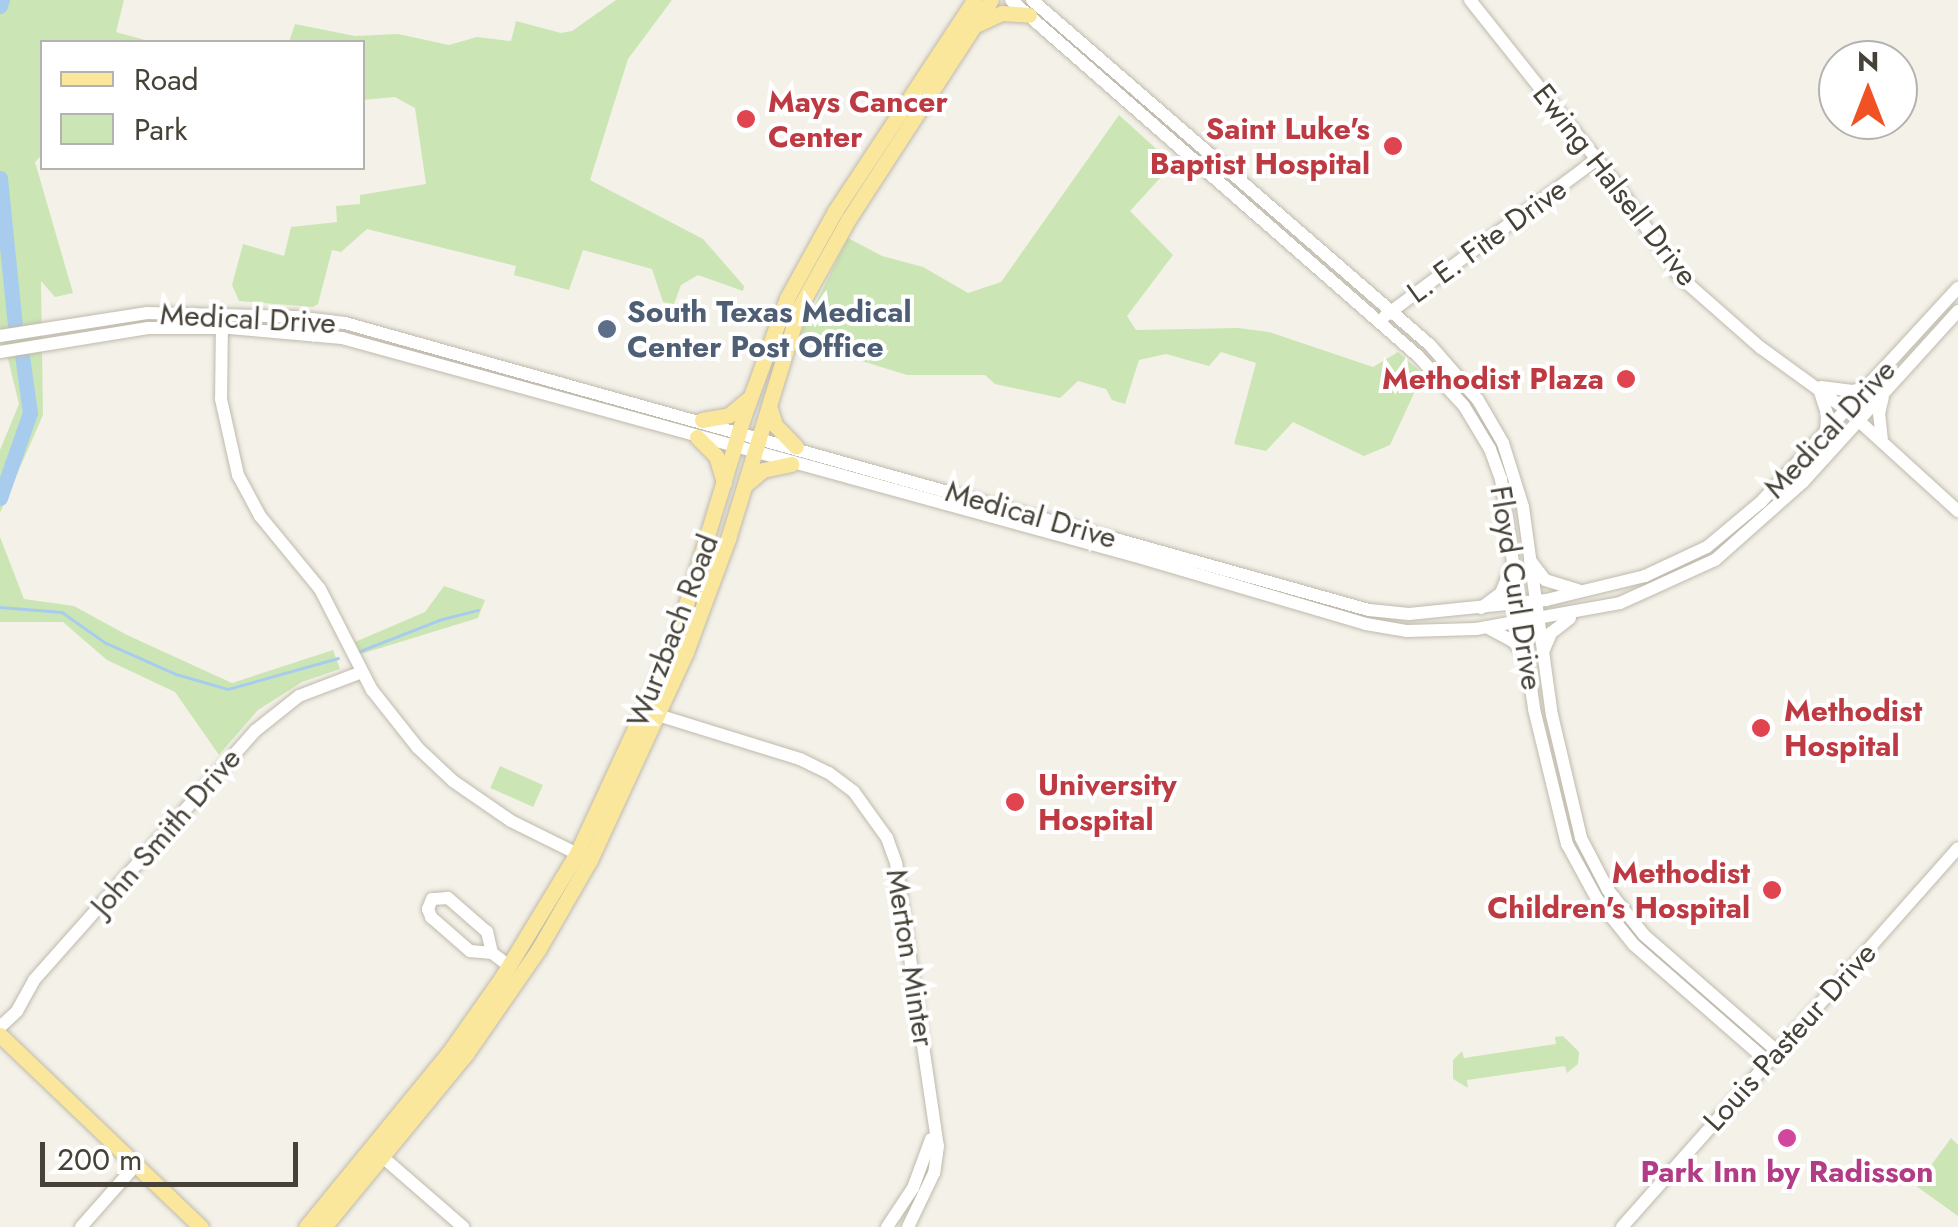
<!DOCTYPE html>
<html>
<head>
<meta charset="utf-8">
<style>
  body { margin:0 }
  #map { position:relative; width:1958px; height:1227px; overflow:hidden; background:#f4f1e9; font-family:Jost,sans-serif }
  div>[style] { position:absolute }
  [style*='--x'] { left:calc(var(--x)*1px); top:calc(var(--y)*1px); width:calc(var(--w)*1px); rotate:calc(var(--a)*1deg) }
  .green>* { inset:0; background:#cbe6b4; transform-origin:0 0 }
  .stream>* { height:2.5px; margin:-1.25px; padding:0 1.25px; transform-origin:1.25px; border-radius:1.25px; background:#a8ccee }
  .river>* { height:15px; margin:-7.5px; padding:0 7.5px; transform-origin:7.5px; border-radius:7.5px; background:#a8ccee }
  .roads { filter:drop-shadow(0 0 2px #bfbaac) drop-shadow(0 0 2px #bfbaac) }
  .minor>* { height:12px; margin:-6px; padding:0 6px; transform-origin:6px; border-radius:6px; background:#fff }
  .major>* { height:15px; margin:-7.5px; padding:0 7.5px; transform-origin:7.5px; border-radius:7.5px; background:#fae79c }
  .dots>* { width:28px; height:28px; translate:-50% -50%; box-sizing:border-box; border:5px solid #fff; border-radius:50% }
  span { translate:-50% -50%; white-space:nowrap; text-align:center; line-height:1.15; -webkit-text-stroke:8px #fff; paint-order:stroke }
  .health-label { font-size:30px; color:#be3a42; font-weight:700 }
  .left { translate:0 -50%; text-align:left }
  .right { translate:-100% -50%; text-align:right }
  .street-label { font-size:30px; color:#474238 }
  .service-label { font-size:30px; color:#4e5e75; font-weight:700 }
  .hotel-label { font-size:30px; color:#b23c85; font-weight:700 }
  .legend { position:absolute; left:40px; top:40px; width:325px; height:130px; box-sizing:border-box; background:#fff; border:2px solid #b5b3af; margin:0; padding:12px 18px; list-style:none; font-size:30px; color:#474238 }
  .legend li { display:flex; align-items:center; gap:20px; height:50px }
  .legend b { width:50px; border:2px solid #b5b3af }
  .north { position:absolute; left:1818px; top:40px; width:100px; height:100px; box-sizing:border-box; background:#fff; border:2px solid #b5b3af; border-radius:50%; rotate:0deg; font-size:28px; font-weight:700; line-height:40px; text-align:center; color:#474238 }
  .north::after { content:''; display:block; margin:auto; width:35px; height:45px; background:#f15223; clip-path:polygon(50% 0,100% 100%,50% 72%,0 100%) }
  .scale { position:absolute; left:40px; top:1142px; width:258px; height:45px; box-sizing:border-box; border:5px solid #474238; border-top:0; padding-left:12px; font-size:30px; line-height:35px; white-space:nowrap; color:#474238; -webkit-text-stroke:8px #fff; paint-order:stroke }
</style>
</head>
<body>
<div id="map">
  <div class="green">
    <i style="clip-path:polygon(0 0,124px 0,116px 32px,152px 42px,42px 42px,42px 155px,35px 162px,73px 293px,55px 297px,41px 281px,43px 415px,0 513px,0 450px,19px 404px,0 326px)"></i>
    <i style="clip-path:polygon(616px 0,672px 0,628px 59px,590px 180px,703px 239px,744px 286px,743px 291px,698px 275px,681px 285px,674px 304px,663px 302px,652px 269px,583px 250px,569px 290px,514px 275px,516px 266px,367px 229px,341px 252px,332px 250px,318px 304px,313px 307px,239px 301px,232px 285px,243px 244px,284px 256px,291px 227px,337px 222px,336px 206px,360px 204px,360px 195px,426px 184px,415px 108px,395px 97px,363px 100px,362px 42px,289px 42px,295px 24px,355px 36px,398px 34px,449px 45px,477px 37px,511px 41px,516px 21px,561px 33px,572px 31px)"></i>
    <i style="clip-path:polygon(1119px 115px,1173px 164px,1130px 211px,1173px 255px,1127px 316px,1136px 330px,1238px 328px,1269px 332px,1373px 367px,1398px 352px,1423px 374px,1390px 445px,1364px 456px,1293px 422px,1266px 451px,1234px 444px,1256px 363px,1221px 352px,1209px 366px,1166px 354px,1139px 360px,1125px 404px,1112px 400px,1106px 389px,1078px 381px,1060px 398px,995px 384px,985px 375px,907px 375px,797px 341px,848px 238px,882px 256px,923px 267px,968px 293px,1001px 282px)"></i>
    <i style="clip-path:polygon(0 537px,24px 599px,74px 606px,127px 635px,232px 683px,333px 650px,340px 669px,302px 682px,258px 710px,219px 755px,175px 692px,107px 660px,63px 622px,0 622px)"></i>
    <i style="clip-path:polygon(444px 586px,485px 600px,478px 618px,361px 654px,355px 642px,425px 612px)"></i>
    <i style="left:500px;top:766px;width:47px;height:24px;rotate:24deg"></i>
    <i style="clip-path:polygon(1563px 1036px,1579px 1052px,1578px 1064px,1567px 1073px,1565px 1066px,1467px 1080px,1468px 1088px,1453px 1079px,1453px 1060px,1462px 1051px,1464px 1058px,1556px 1044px,1555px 1037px)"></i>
    <i style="clip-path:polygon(1951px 1138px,1958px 1145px,1958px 1216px,1916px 1186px)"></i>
  </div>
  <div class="stream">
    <i style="--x:0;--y:607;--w:62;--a:4.6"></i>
    <i style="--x:62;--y:612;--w:54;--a:35.2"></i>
    <i style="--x:106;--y:643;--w:77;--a:23.9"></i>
    <i style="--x:176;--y:674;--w:54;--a:16.1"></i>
    <i style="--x:228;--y:689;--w:114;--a:-15.7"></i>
    <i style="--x:360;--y:651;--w:85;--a:-21.4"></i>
    <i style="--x:439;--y:620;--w:40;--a:-14.4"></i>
  </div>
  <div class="river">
    <i style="--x:0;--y:6;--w:6;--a:-72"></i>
    <i style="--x:0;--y:178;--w:148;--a:84.2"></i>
    <i style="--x:0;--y:498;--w:90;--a:-70.6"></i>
    <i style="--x:30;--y:413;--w:59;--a:-97.9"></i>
  </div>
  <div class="roads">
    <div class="minor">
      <i style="--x:1011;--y:0;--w:541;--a:41.18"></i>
      <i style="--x:1418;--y:356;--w:68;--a:47.4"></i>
      <i style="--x:1464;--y:406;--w:50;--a:58.8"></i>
      <i style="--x:1490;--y:449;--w:32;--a:70"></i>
      <i style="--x:1501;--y:479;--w:232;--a:81.8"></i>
      <i style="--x:1534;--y:709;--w:139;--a:76.3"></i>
      <i style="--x:1567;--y:844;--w:63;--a:61.4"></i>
      <i style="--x:1597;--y:899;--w:59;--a:51.2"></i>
      <i style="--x:1634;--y:945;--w:178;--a:41.1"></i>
      <i style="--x:1032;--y:0;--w:527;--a:40.92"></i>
      <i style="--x:1430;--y:345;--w:73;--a:48.9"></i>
      <i style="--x:1478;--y:400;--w:50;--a:59.8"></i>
      <i style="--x:1503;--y:443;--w:67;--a:72.6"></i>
      <i style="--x:1523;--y:507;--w:210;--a:82.1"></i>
      <i style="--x:1552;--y:715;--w:126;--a:76.7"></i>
      <i style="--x:1581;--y:838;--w:59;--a:62.6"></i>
      <i style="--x:1608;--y:890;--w:58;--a:51.3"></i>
      <i style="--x:1644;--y:935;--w:176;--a:41.1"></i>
      <i style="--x:1470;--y:0;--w:238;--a:51.5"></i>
      <i style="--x:1618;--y:186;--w:109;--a:55.9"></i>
      <i style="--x:1679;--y:276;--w:109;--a:41.3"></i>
      <i style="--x:1761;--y:348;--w:107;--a:35.9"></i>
      <i style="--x:1848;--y:411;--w:149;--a:42.3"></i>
      <i style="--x:1385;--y:316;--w:262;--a:-36.5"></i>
      <i style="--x:222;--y:321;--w:78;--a:90.7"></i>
      <i style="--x:221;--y:399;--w:78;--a:77.4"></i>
      <i style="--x:238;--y:475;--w:47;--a:61.8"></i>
      <i style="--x:260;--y:516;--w:94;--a:50.6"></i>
      <i style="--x:320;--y:589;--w:114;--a:62.8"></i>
      <i style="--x:372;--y:690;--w:74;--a:51.6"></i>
      <i style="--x:418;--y:748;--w:48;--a:43.3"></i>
      <i style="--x:453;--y:781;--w:70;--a:34.6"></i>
      <i style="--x:511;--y:821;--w:81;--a:26.3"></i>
      <i style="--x:0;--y:336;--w:149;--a:-8.9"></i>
      <i style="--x:147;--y:313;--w:148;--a:1.5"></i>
      <i style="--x:295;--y:317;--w:50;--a:6.8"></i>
      <i style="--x:345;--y:323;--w:1063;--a:15.66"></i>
      <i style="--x:1369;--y:610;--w:40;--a:5.7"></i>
      <i style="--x:1409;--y:614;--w:138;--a:-5.8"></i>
      <i style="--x:1546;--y:600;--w:102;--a:-13.6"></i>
      <i style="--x:1645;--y:576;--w:68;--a:-25.1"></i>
      <i style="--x:1707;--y:547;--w:70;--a:-39.8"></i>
      <i style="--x:1761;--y:502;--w:291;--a:-47.4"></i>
      <i style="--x:0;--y:352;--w:150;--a:-9.2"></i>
      <i style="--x:148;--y:328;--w:82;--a:0"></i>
      <i style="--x:230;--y:328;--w:112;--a:5.1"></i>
      <i style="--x:342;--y:338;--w:822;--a:15.37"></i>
      <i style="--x:1135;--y:556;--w:241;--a:16.4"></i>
      <i style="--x:1366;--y:624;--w:42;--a:9.7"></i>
      <i style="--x:1407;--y:631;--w:69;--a:-1.7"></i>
      <i style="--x:1476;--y:629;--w:146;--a:-10.2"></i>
      <i style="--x:1620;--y:603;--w:104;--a:-24.4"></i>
      <i style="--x:1715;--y:560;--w:118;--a:-41.6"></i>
      <i style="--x:1803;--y:482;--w:231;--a:-47.8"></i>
      <i style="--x:1821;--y:387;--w:32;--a:7"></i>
      <i style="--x:1853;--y:391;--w:18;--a:-16"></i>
      <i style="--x:1819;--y:389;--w:26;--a:72"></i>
      <i style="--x:1827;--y:414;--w:19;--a:93"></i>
      <i style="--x:1882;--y:441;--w:27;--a:-96"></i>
      <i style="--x:1879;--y:414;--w:17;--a:-77"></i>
      <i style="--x:1530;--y:560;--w:25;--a:53"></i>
      <i style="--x:1545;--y:580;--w:34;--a:17"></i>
      <i style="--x:1481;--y:608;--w:25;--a:-37"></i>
      <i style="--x:1501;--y:593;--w:29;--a:-68"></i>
      <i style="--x:1490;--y:629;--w:26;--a:28"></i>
      <i style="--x:1513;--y:641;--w:20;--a:49"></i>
      <i style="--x:1543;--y:652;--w:21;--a:-67"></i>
      <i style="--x:1551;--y:633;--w:24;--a:-38"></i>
      <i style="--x:648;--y:712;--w:159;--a:17.2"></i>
      <i style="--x:800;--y:759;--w:32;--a:26"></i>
      <i style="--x:829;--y:773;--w:31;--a:37"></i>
      <i style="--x:854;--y:792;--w:57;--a:54.3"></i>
      <i style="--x:887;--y:838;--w:27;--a:70"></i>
      <i style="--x:896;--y:863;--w:286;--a:81.6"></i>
      <i style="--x:938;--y:1146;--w:27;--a:98"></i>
      <i style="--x:934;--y:1173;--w:60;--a:115.7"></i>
      <i style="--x:492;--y:953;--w:22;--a:-103"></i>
      <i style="--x:487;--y:932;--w:52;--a:-138.9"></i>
      <i style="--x:448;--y:898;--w:16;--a:176"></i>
      <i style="--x:432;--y:899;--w:11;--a:112"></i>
      <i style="--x:428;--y:909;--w:9;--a:69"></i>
      <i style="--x:431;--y:917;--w:52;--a:41.1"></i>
      <i style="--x:470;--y:951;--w:22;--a:5"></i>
      <i style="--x:492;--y:953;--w:21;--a:37"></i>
      <i style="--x:0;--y:1027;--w:23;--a:-43"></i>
      <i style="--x:17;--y:1011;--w:35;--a:-61"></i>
      <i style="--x:34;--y:980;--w:333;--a:-48.4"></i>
      <i style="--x:255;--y:731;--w:56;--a:-38.5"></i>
      <i style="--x:299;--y:696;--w:67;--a:-20.9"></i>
      <i style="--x:378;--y:1153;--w:113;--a:41"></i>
      <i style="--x:81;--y:1227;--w:80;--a:-48.5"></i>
      <i style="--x:887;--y:1227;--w:47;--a:-56.3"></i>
      <i style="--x:913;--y:1188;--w:52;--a:-69.8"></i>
      <i style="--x:1622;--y:1227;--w:506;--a:-48.44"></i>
    </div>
    <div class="major">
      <i style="--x:978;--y:24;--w:26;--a:-25"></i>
      <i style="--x:1002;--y:13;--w:27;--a:4"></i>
      <i style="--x:769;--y:406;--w:20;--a:72"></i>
      <i style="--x:775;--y:425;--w:30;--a:46"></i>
      <i style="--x:702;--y:420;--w:27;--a:-10"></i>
      <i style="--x:729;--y:415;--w:25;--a:-40"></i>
      <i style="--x:697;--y:437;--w:27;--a:45"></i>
      <i style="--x:716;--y:456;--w:28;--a:73"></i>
      <i style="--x:745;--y:485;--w:23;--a:-40"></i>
      <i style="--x:763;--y:470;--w:29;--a:-12"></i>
      <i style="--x:0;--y:1035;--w:278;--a:43.7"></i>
      <i style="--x:306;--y:1227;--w:227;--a:-50.7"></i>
      <i style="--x:450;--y:1051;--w:90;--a:-54.9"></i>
      <i style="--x:502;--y:977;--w:145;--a:-58.8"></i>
      <i style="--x:577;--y:853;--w:230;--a:-65.1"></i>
      <i style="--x:674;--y:644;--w:239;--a:-73"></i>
      <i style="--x:744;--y:415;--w:125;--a:-69.8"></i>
      <i style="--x:787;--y:298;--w:99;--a:-61.1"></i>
      <i style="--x:835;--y:211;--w:253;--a:-56.6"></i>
      <i style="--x:324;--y:1227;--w:224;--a:-50.6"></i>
      <i style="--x:466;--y:1054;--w:126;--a:-55.3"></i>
      <i style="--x:538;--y:950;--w:104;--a:-60"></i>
      <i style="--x:590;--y:860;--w:229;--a:-65.2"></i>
      <i style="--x:686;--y:652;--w:121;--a:-69.6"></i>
      <i style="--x:728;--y:539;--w:242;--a:-72.9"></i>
      <i style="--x:799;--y:308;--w:101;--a:-60.9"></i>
      <i style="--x:848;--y:220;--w:262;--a:-57"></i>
    </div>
  </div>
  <div class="dots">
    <i style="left:746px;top:119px;background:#e0444e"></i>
    <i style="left:1393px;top:146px;background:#e0444e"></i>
    <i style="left:607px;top:329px;background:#5c6f8a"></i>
    <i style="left:1626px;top:379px;background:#e0444e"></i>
    <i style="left:1761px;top:728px;background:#e0444e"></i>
    <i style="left:1015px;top:802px;background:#e0444e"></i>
    <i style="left:1772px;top:890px;background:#e0444e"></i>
    <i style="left:1787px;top:1138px;background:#d1479c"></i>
  </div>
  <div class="health-label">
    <span class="left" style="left:768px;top:119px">Mays Cancer<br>Center</span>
    <span class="right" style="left:1370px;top:146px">Saint Luke's<br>Baptist Hospital</span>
    <span class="right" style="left:1604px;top:379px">Methodist Plaza</span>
    <span class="left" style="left:1784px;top:728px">Methodist<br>Hospital</span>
    <span class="left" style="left:1038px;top:802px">University<br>Hospital</span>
    <span class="right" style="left:1750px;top:890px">Methodist<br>Children's Hospital</span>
  </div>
  <div class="street-label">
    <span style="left:1615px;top:185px;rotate:52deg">Ewing Halsell Drive</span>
    <span style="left:1487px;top:241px;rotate:-36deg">L. E. Fite Drive</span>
    <span style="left:248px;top:319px;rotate:3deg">Medical Drive</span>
    <span style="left:1830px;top:429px;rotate:-47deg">Medical Drive</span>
    <span style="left:1031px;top:515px;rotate:16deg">Medical Drive</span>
    <span style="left:1516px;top:588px;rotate:81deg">Floyd Curl Drive</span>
    <span style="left:673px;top:631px;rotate:-69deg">Wurzbach Road</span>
    <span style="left:166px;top:832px;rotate:-49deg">John Smith Drive</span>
    <span style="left:910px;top:958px;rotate:81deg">Merton Minter</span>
    <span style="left:1790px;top:1037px;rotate:-48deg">Louis Pasteur Drive</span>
  </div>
  <div class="service-label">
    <span class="left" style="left:627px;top:329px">South Texas Medical<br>Center Post Office</span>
  </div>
  <div class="hotel-label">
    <span style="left:1787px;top:1172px">Park Inn by Radisson</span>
  </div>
  <ul class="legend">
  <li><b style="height:12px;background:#fae79c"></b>Road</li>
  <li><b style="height:28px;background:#cbe6b4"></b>Park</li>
  </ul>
  <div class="north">N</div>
  <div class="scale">200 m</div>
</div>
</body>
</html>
